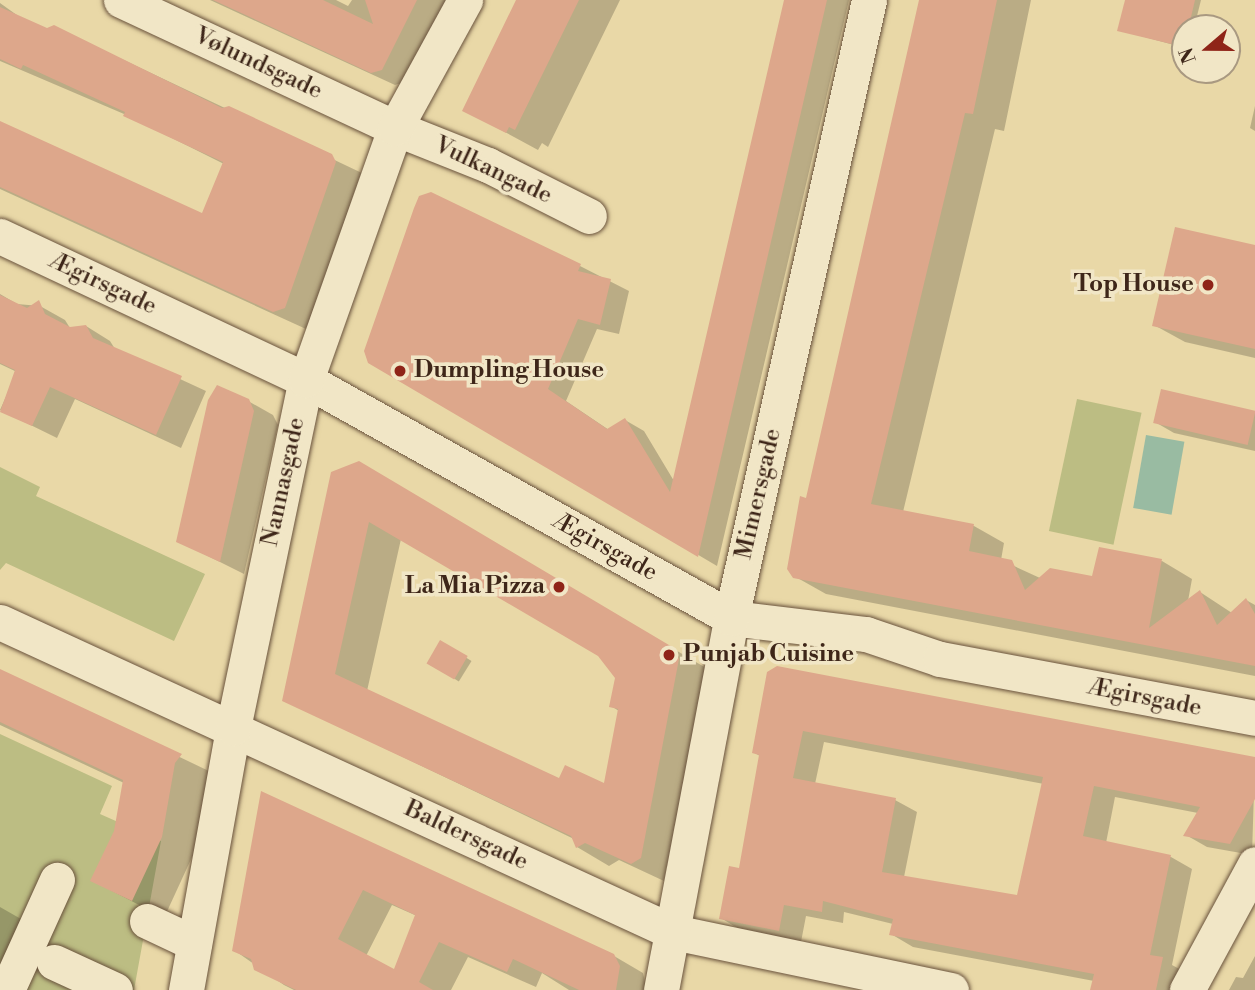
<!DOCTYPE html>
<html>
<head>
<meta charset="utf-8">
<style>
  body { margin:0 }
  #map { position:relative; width:1255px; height:990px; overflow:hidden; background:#e9d8a7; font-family:"Libre Bodoni",serif }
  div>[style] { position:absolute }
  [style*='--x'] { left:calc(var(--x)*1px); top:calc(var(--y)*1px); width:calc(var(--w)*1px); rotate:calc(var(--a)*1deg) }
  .green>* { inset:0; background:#bcbd83; transform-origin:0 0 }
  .water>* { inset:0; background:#99bba2; transform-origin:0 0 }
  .shadow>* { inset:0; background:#0003; transform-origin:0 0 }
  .building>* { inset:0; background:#dda78b; transform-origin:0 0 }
  .roads { filter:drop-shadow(0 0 2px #69523c) drop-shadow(0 0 2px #69523c) }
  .minor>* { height:35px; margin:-17.5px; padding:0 17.5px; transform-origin:17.5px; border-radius:17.5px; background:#f1e6c6 }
  .dots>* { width:19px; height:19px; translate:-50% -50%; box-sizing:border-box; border:4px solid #f1e6c6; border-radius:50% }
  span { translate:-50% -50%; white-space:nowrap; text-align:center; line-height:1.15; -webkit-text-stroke:7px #f1e6c6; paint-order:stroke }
  .street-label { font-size:24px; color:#3e2619 }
  .poi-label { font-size:24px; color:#3e2619; font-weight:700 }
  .right { translate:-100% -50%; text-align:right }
  .left { translate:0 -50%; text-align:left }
  .north { position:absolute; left:1171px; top:14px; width:70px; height:70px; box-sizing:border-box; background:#f1e6c6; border:2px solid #a99981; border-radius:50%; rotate:250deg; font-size:19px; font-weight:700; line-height:28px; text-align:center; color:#3e2619 }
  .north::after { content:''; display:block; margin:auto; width:24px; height:32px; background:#8f2418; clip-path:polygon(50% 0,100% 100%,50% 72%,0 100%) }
</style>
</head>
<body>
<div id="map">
  <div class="green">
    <i style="left:1077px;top:399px;width:66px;height:135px;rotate:12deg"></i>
    <i style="clip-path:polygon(0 467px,40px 487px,36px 496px,205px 574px,174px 641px,6px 563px,0 570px)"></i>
    <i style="clip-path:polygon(0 734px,112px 786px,100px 814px,161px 841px,134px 990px,0 990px)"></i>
  </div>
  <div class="water">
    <i style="left:1146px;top:435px;width:39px;height:74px;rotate:10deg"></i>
  </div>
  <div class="shadow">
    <i style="clip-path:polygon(210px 0,336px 0,348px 6px,352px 0,446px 0,404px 82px,395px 85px)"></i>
    <i style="clip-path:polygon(518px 0,620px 0,548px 147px,542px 143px,538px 150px,464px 110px)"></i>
    <i style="clip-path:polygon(787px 0,849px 0,717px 566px,370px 361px,580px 266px,629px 291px,619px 334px,597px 329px,566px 401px,609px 430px,625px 420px,644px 431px,674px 481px)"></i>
    <i style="clip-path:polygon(921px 0,1031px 0,1004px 131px,995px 129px,903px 512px,974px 526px,1004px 543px,1001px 560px,1040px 578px,1093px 578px,1162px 561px,1192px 579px,1188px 601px,1200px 592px,1232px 613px,1246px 600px,1255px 605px,1255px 676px,826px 594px,794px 576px)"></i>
    <i style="clip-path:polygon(1127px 0,1201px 0,1194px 28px,1185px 28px,1185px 48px,1119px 30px)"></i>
    <i style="clip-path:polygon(0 3px,21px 18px,46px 29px,54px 27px,364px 174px,306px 329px,0 189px,0 124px,203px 215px,224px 164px,124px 114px,0 61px)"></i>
    <i style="clip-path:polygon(1255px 106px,1255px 131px,1250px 128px)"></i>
    <i style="clip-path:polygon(1255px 247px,1255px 358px,1185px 342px,1154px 325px)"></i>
    <i style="clip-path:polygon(0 294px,17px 304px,40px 306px,65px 320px,70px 328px,86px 326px,110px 341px,115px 349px,206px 391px,181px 448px,75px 399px,57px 438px,0 410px,17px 372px,0 364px)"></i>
    <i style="clip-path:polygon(248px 401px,273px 415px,278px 425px,244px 574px,178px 541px)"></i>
    <i style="clip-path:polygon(1255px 413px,1255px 451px,1174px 433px,1155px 422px)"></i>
    <i style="clip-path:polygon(evenodd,332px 474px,391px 482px,706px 668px,664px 881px,619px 860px,609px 866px,577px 847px,574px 839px,284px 700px,332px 474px,401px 539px,600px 655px,617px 678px,611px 706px,619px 711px,605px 785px,560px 781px,367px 691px,401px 539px)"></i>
    <i style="left:441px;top:642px;width:36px;height:24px;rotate:32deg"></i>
    <i style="clip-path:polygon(0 671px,213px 773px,193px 855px,164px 918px,93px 881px,116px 832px,124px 783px,0 725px)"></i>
    <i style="clip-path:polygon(evenodd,768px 673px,1255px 759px,1252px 855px,1207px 847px,1186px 835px,1198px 813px,1115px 797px,1106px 843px,1171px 857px,1192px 869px,1172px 965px,1183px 971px,1180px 990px,1092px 990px,1094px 981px,913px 947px,891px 934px,893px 924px,844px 912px,843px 923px,806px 916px,801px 942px,742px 931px,721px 918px,740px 870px,760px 756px,753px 752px,768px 673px,824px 742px,1044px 784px,1018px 897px,904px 877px,917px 812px,895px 800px,815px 784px,824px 742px)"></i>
    <i style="clip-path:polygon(evenodd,262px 793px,614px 956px,643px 973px,647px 990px,569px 990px,542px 973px,536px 987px,468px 957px,451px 990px,294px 990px,284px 985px,234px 950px,262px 793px,392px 905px,417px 916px,395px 971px,366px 956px,392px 905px)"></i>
    <i style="clip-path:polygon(0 907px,28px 923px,0 980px)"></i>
    <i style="clip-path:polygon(1255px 956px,1255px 990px,1229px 990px,1236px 977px,1243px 978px)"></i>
  </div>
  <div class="building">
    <i style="clip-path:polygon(213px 0,323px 0,373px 24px,365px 0,417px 0,382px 70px,371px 73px)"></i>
    <i style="clip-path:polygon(516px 0,579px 0,515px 130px,509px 127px,506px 133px,462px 111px)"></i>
    <i style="clip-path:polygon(784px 0,827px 0,698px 557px,368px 363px,364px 351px,414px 208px,419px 196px,431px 192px,581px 264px,578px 271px,611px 279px,600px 325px,578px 319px,548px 389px,607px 429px,625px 418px,670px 492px)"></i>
    <i style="clip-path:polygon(919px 0,997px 0,973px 114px,965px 113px,871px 504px,974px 524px,969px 551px,1012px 560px,1025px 590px,1050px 568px,1092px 576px,1099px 547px,1162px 559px,1149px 628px,1200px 590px,1217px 625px,1246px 598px,1255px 614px,1255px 666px,793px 578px,787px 569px,800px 496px,806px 498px)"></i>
    <i style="clip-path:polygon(1125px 0,1195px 0,1184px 47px,1117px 31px)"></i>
    <i style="clip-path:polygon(0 7px,47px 28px,54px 25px,222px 108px,229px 106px,332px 154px,336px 162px,285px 308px,273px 312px,0 187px,0 121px,202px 213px,223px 162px,123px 116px,125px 112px,23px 65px,21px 69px,0 59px)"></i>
    <i style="clip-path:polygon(1175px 227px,1255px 245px,1255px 349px,1152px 326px)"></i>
    <i style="clip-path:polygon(0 295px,27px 308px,39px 300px,45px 314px,70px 327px,86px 325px,93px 338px,182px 376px,156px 435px,50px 387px,32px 426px,0 412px,15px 370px,0 363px)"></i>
    <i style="clip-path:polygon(217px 385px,249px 399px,254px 411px,220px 562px,176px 542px,208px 400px)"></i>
    <i style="left:1161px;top:389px;width:97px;height:35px;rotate:13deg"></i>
    <i style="clip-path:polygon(evenodd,359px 461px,674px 648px,679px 659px,641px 858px,631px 864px,585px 843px,576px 848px,571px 836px,282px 701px,331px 472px,359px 461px,369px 522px,598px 656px,615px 678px,609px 707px,618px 709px,604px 783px,565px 765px,559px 778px,335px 674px,369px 522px)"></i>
    <i style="left:440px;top:640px;width:32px;height:27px;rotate:30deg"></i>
    <i style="clip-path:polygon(evenodd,777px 666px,1255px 757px,1255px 799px,1230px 844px,1183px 836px,1200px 807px,1094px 786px,1083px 836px,1171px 855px,1150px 955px,1163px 957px,1156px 990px,1090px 990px,1094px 974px,889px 935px,893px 919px,823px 901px,822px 912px,784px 905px,779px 931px,719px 919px,729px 866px,739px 868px,759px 755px,752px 753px,767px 672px,777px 666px,803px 731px,1043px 777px,1017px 895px,882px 872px,896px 798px,793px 778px,803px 731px)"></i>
    <i style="clip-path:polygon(0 669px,182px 754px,175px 763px,162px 837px,132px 901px,90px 881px,114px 831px,123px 780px,0 722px)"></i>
    <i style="clip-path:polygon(evenodd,261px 791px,614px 954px,620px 966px,616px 990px,579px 990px,513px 959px,507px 972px,439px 942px,419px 982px,433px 990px,296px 990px,254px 970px,251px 959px,232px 951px,261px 791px,363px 890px,415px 915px,394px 969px,338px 939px,363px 890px)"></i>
  </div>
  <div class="roads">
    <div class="minor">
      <i style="--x:121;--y:0;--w:302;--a:25"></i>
      <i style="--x:395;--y:128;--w:100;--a:21.7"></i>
      <i style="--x:488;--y:165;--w:113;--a:26.8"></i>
      <i style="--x:0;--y:236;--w:338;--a:25.2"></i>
      <i style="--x:306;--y:380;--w:487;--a:29.2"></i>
      <i style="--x:731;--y:618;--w:136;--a:6.8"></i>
      <i style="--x:866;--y:634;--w:78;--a:18.7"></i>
      <i style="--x:940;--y:659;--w:320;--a:10.6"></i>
      <i style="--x:0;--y:622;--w:741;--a:24.73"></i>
      <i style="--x:673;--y:932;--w:284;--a:11.8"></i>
      <i style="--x:147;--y:921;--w:52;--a:25.1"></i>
      <i style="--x:54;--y:962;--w:67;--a:24.7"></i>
      <i style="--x:7;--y:990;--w:121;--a:-65.6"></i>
      <i style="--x:186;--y:990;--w:266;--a:-79.8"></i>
      <i style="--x:233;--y:728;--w:356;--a:-78.2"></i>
      <i style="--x:306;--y:380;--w:267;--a:-70.5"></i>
      <i style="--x:395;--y:128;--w:146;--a:-61.3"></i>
      <i style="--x:661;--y:990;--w:379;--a:-79.3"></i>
      <i style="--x:731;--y:618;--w:633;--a:-77.41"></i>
      <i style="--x:1187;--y:990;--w:143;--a:-61.6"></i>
    </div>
  </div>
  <div class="dots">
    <i style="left:1208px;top:285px;background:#8f2418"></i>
    <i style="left:400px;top:371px;background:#8f2418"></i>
    <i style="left:559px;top:587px;background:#8f2418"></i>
    <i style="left:669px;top:655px;background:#8f2418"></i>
  </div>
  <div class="street-label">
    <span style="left:258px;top:64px;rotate:25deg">Vølundsgade</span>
    <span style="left:493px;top:171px;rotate:25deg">Vulkangade</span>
    <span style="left:102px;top:284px;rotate:25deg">Ægirsgade</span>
    <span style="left:284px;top:482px;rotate:-78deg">Nannasgade</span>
    <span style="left:759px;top:494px;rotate:-77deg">Mimersgade</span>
    <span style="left:604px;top:547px;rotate:29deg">Ægirsgade</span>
    <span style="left:1144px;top:698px;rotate:11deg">Ægirsgade</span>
    <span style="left:466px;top:836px;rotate:25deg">Baldersgade</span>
  </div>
  <div class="poi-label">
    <span class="right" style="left:1194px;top:285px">Top House</span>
    <span class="left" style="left:414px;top:371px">Dumpling House</span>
    <span class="right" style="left:545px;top:587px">La Mia Pizza</span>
    <span class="left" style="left:683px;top:655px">Punjab Cuisine</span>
  </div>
  <div class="north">N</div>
</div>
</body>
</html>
